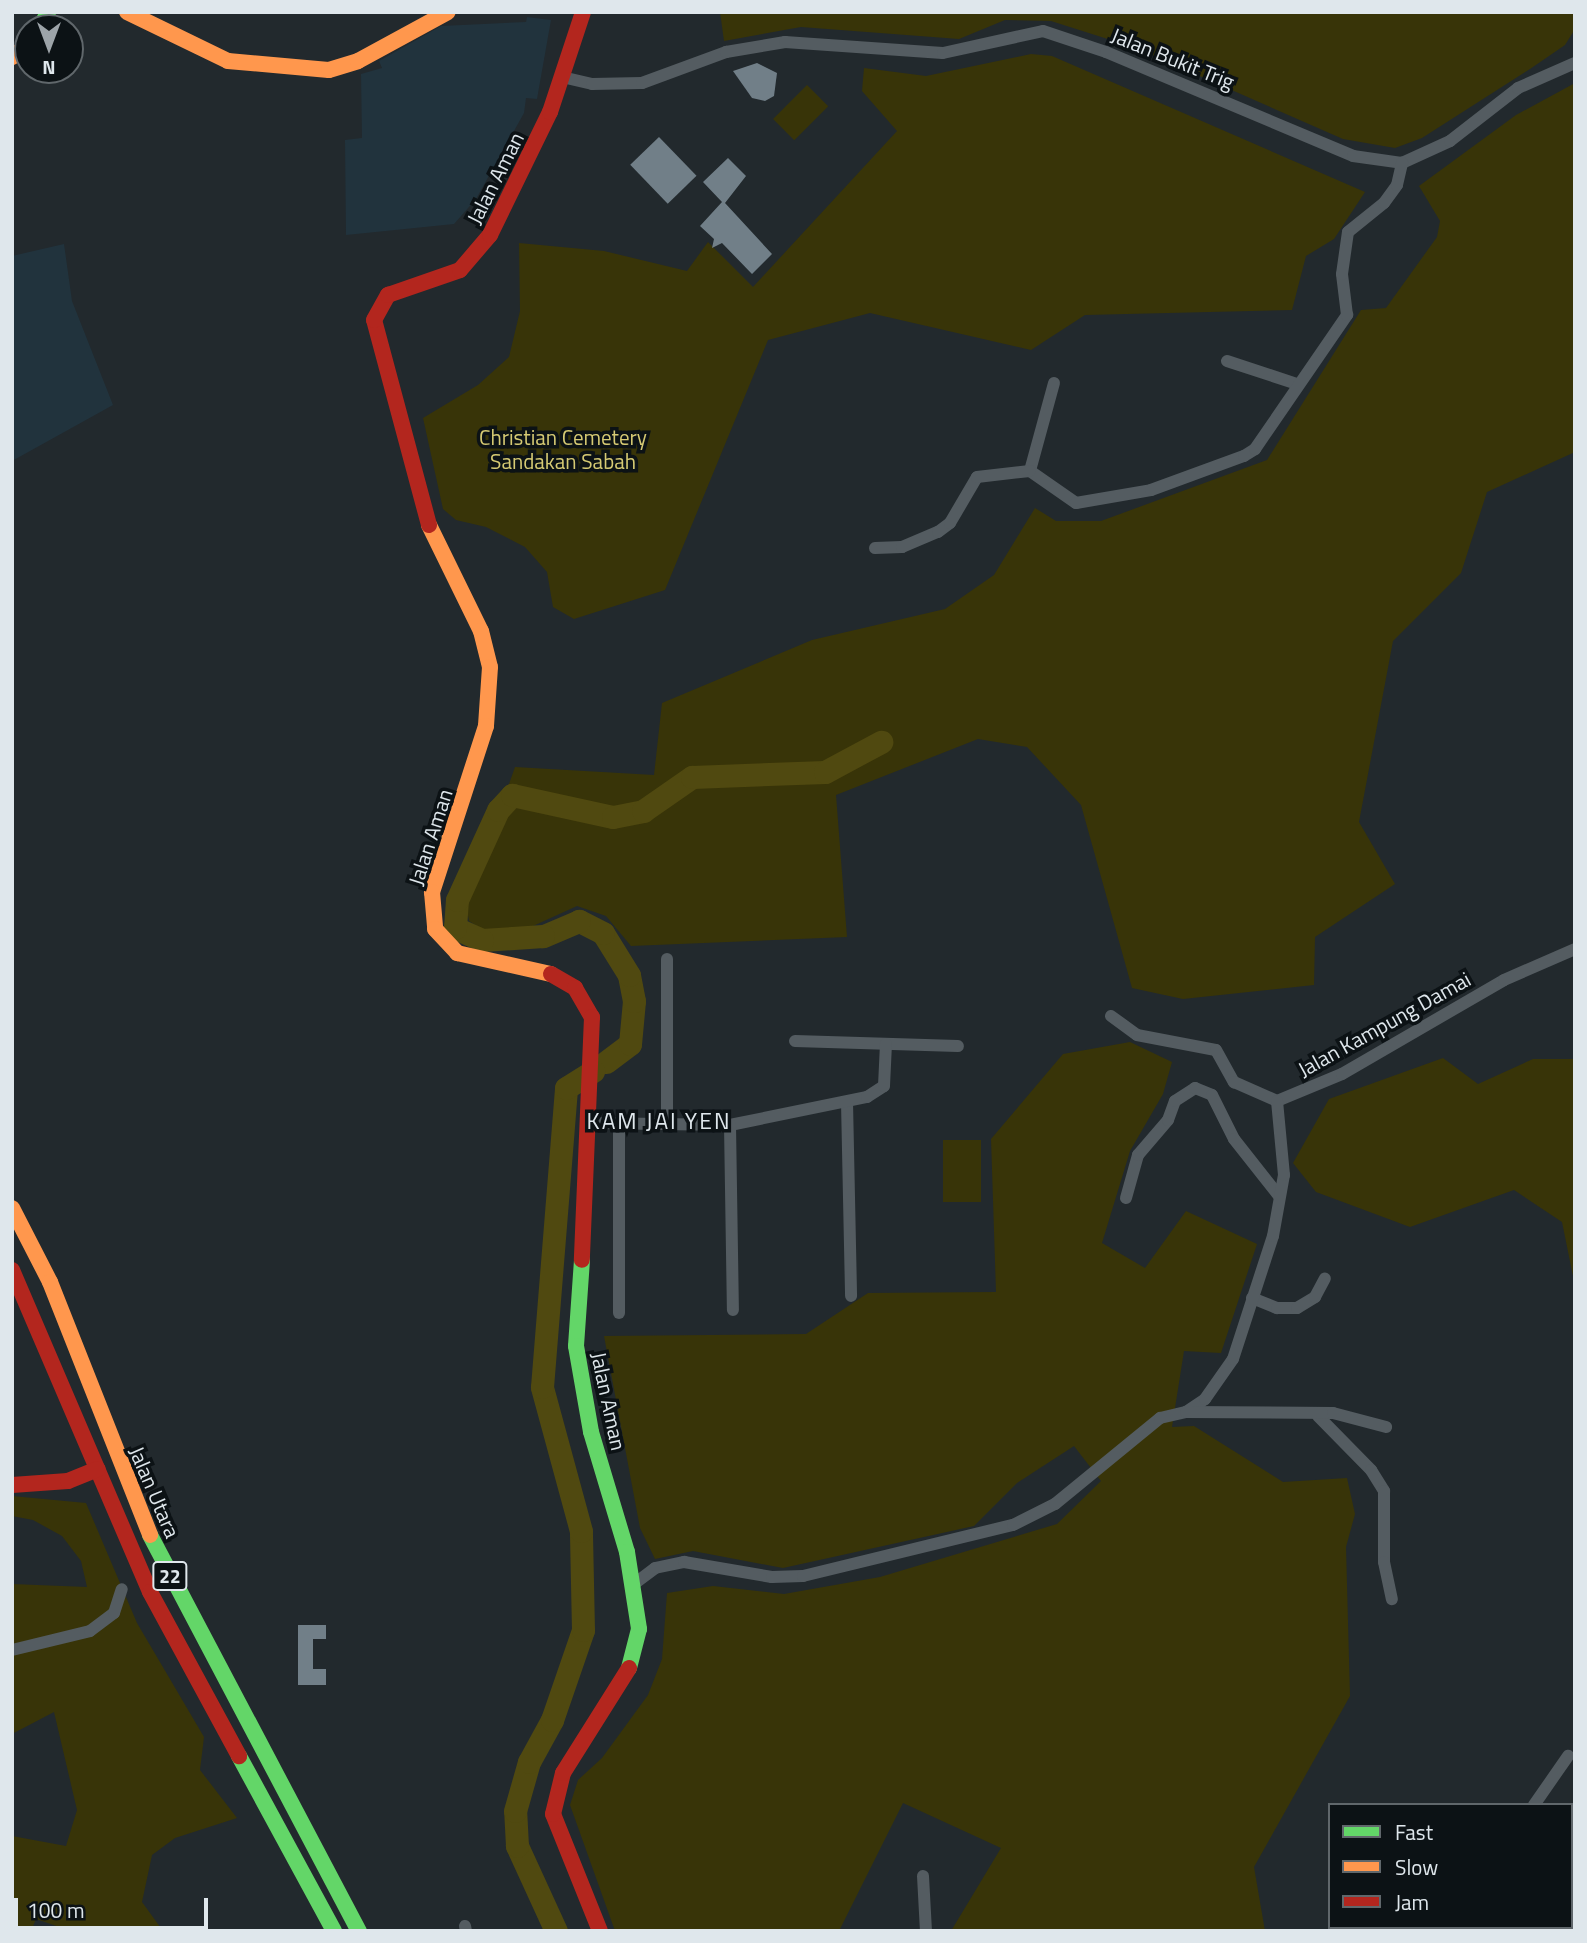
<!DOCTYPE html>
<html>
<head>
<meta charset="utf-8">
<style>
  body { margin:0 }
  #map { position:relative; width:1587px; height:1943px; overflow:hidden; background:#22292d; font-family:"Titillium Web",sans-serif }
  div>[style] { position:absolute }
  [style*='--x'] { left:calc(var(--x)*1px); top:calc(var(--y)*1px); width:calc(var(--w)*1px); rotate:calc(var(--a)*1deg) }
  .built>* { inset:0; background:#21333d }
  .green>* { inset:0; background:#383408; transform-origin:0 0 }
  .river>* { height:23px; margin:-11.5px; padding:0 11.5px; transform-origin:11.5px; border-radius:11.5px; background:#504910 }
  .building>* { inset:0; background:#717f88; transform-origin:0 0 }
  .street>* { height:12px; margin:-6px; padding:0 6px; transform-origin:6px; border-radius:6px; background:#545c61 }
  .fast>* { height:16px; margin:-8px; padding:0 8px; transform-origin:8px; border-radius:8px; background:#63d668 }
  .slow>* { height:16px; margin:-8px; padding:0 8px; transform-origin:8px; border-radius:8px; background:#ff974d }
  .jam>* { height:16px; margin:-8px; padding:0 8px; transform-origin:8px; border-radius:8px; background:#b3261e }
  span { translate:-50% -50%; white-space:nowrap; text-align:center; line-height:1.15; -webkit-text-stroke:7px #0c1215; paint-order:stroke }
  .shield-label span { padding:2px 5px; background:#0c1215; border:2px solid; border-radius:5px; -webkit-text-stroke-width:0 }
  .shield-label { font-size:19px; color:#dfe7ec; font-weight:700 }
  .street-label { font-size:21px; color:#dfe7ec }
  .park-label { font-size:21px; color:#d6ca73 }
  .neighbourhood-label { font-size:23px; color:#dfe7ec; letter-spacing:2px }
  .frame { position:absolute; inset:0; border:14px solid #dfe7ec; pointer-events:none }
  .legend { position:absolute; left:1328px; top:1803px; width:245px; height:126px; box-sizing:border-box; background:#0c1215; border:2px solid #60676b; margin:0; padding:9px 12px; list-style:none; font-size:21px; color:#dfe7ec }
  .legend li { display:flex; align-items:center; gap:14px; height:35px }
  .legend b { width:35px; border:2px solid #60676b }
  .north { position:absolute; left:14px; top:14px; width:70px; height:70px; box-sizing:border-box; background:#0c1215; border:2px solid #60676b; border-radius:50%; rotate:180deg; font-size:19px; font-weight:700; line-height:28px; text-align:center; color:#dfe7ec }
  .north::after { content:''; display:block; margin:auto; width:24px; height:32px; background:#9da4a9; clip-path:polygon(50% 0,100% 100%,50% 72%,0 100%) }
  .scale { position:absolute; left:14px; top:1898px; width:194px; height:32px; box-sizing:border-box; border:4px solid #dfe7ec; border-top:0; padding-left:9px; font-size:21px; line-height:24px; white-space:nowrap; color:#dfe7ec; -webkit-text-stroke:5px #0c1215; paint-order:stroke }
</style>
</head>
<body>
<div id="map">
  <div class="built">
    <i style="clip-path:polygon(527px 17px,551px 20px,537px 99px,526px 98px,524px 113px,476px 199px,454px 224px,346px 235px,345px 140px,362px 138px,361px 74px,382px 68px,379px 61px,441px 26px,526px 22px)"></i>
    <i style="clip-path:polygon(64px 244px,72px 301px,113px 405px,12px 461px,12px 256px)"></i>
  </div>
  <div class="green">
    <i style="clip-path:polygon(720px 12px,1575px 12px,1575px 29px,1565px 45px,1530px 69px,1422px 138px,1395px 148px,1343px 139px,1136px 48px,1051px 21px,1005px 20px,959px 39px,801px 27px,724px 41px)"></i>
    <i style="clip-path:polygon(1031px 54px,1052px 56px,1365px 192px,1334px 239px,1306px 256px,1292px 310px,1085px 315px,1031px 350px,870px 313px,768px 340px,665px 590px,574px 619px,553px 607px,547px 572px,525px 547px,486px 527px,456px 520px,443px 509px,423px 418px,478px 385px,509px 357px,520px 311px,519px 243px,604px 251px,687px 271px,708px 242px,753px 287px,897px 131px,862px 91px,864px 68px,926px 76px)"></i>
    <i style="clip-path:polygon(1575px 83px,1575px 452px,1487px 492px,1461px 573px,1393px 641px,1359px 822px,1395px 884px,1315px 937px,1314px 985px,1183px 999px,1132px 988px,1081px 805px,1027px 747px,978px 739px,836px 795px,847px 937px,631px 946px,606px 916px,577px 906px,522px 931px,485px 931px,469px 921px,466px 905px,515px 767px,654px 775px,662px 703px,812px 640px,945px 609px,994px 575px,1035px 508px,1056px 521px,1101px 521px,1267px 460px,1361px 310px,1386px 308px,1437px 237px,1440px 221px,1419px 186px,1516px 115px)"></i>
    <i style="left:807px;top:85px;width:30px;height:48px;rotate:45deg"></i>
    <i style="clip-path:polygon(1130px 1042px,1172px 1062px,1163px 1094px,1130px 1151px,1102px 1243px,1145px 1268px,1186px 1211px,1257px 1244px,1221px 1353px,1184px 1351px,1172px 1427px,1194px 1426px,1283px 1482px,1347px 1478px,1355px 1514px,1346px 1547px,1350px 1696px,1254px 1867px,1265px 1931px,951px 1931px,1001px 1848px,903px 1803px,839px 1931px,615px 1931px,570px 1805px,578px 1780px,602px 1758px,648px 1695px,662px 1659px,667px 1593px,713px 1586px,784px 1594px,880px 1577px,1057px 1524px,1101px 1481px,1074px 1446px,1017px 1483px,974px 1526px,783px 1568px,693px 1551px,655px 1559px,640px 1528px,604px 1336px,806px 1334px,868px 1293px,996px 1292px,991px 1139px,1063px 1054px)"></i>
    <i style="clip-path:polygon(1443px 1058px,1478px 1084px,1533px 1059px,1575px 1059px,1575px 1286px,1562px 1222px,1514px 1190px,1410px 1227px,1316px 1192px,1293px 1163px,1329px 1099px)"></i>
    <i style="left:981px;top:1140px;width:62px;height:38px;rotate:90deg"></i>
    <i style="clip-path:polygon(12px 1496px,86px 1503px,137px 1623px,204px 1737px,200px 1770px,237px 1818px,175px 1838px,152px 1855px,142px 1902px,163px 1931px,71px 1931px,36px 1919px,31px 1931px,12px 1931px,12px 1836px,66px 1846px,77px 1810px,54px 1712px,12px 1734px,12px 1584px,87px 1587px,81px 1561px,62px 1536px,33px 1520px,12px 1516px)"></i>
    <i style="clip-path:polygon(1575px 1846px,1575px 1931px,1485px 1931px,1571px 1927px)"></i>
  </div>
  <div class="river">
    <i style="--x:606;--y:1062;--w:30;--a:-37"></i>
    <i style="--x:630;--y:1044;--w:43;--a:-84.7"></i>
    <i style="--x:634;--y:1001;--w:26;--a:-101"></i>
    <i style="--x:629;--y:975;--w:49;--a:-121.8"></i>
    <i style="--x:603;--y:933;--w:27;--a:-153"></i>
    <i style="--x:579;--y:921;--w:39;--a:157"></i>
    <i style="--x:543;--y:936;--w:61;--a:176.2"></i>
    <i style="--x:482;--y:940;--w:30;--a:-156"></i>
    <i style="--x:455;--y:928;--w:28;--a:-86"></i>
    <i style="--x:457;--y:900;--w:99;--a:-65.5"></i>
    <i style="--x:498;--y:810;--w:21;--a:-47"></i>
    <i style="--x:512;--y:795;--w:103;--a:12.3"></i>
    <i style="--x:613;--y:817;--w:31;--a:-11"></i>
    <i style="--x:643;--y:811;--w:60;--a:-34.8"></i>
    <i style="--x:692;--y:777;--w:133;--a:-2.2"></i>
    <i style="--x:825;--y:772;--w:64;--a:-28.2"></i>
    <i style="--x:556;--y:1931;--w:94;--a:-114.6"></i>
    <i style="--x:517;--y:1846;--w:35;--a:-93"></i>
    <i style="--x:515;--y:1811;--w:51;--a:-74.1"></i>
    <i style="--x:529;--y:1762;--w:48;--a:-61.3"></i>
    <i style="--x:552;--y:1720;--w:95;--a:-71"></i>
    <i style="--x:583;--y:1630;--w:99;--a:-91.2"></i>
    <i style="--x:581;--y:1531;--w:149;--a:-105.2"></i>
    <i style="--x:542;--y:1387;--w:300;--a:-85.4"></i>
    <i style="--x:566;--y:1088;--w:32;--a:-32"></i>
  </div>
  <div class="building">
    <i style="clip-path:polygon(757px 63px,777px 73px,774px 96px,765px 101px,752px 98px,733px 71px)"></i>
    <i style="left:659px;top:137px;width:54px;height:40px;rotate:46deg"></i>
    <i style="clip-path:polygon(728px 158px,746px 176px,725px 203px,772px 254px,752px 274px,722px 243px,712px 248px,714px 239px,700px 226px,722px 202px,703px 182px)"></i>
    <i style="clip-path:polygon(298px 1625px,326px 1625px,326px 1639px,313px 1639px,313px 1669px,326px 1669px,326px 1685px,298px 1685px)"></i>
  </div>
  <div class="street">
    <i style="--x:562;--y:77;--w:31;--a:13"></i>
    <i style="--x:592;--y:84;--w:50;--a:-1.1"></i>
    <i style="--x:642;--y:83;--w:90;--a:-20.3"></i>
    <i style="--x:726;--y:52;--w:60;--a:-9.6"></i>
    <i style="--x:785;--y:42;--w:158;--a:4"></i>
    <i style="--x:943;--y:53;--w:102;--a:-12.4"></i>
    <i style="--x:1043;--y:31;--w:66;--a:18.4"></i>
    <i style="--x:1106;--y:52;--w:268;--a:22.8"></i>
    <i style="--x:1353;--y:156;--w:49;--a:8.1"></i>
    <i style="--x:1402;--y:163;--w:53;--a:-24.6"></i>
    <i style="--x:1450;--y:141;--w:86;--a:-37.9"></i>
    <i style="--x:1518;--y:88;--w:62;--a:-23.7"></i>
    <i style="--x:1227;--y:361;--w:74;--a:18.2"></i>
    <i style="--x:1054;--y:383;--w:91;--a:105.3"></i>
    <i style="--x:1030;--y:471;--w:56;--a:34.8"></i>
    <i style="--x:1076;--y:503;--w:76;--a:-9.8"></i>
    <i style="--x:1151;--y:490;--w:99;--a:-20.1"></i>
    <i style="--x:1244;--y:456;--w:13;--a:-32"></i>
    <i style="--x:1255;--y:449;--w:163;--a:-55.5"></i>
    <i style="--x:1347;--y:315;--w:41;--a:-97"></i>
    <i style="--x:1342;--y:274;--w:42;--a:-81.9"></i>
    <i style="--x:1348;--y:232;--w:46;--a:-38.9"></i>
    <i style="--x:1384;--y:203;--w:22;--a:-54"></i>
    <i style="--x:1397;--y:185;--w:23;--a:-77"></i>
    <i style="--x:875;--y:548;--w:27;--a:-2"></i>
    <i style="--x:902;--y:547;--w:39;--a:-23"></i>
    <i style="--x:938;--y:532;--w:15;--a:-37"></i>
    <i style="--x:950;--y:523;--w:53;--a:-59.6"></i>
    <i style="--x:977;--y:477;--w:53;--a:-6.5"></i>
    <i style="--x:1111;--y:1016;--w:32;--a:36"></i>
    <i style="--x:1137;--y:1035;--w:80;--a:10.8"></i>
    <i style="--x:1216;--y:1050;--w:37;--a:61"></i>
    <i style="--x:1234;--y:1082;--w:47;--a:23.8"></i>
    <i style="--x:1277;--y:1101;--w:70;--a:-22.6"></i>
    <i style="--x:1342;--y:1074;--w:187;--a:-30.1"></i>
    <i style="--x:1504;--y:980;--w:77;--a:-23.6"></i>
    <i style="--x:795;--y:1041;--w:163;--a:1.8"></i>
    <i style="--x:847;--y:1102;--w:194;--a:88.8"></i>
    <i style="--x:590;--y:1123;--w:140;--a:0.8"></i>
    <i style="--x:730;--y:1125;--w:140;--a:-11.6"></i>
    <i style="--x:867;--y:1097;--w:20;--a:-33"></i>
    <i style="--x:884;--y:1086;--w:42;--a:-87.3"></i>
    <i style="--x:619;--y:1123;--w:190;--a:90"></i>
    <i style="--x:667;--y:1123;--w:164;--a:-90"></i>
    <i style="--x:730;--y:1125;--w:185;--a:89.1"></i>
    <i style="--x:1126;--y:1198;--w:45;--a:-74.4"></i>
    <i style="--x:1138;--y:1155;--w:46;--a:-49.4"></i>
    <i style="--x:1168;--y:1120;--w:20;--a:-70"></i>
    <i style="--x:1175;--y:1101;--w:24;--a:-33"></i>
    <i style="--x:1195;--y:1088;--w:18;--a:22"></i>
    <i style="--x:1212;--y:1095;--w:49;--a:63.4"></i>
    <i style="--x:1234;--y:1139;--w:73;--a:51.7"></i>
    <i style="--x:1252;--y:1298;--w:27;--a:22"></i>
    <i style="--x:1277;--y:1308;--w:20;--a:0"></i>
    <i style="--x:1297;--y:1308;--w:21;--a:-31"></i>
    <i style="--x:1315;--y:1297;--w:21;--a:-62"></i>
    <i style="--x:1186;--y:1412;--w:23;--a:-34"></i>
    <i style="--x:1205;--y:1399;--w:49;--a:-55"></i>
    <i style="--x:1233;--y:1359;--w:129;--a:-72"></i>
    <i style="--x:1273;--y:1236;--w:62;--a:-79.8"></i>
    <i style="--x:1284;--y:1175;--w:74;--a:-95.4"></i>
    <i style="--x:1318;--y:1416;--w:76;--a:45.5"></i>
    <i style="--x:1371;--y:1470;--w:25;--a:58"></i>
    <i style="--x:1384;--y:1491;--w:71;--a:90"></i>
    <i style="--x:1384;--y:1562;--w:38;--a:78"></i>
    <i style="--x:634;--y:1584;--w:26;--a:-37"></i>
    <i style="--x:655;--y:1568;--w:30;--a:-12"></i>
    <i style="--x:684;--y:1562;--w:89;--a:9.7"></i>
    <i style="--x:772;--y:1577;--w:31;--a:-2"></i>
    <i style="--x:803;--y:1576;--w:216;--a:-13.7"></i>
    <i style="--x:1013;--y:1525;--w:47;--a:-26.6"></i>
    <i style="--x:1055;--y:1504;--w:136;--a:-39.3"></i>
    <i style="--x:1160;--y:1418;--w:27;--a:-13"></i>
    <i style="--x:1186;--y:1412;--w:147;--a:0.4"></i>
    <i style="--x:1333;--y:1413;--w:55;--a:14.8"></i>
    <i style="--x:12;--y:1650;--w:80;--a:-13.7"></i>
    <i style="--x:90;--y:1631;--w:30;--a:-37"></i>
    <i style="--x:114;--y:1613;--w:25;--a:-72"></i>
    <i style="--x:1534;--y:1805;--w:60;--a:-55.2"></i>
    <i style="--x:1571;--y:1829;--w:4;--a:-27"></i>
    <i style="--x:923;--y:1876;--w:55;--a:86.9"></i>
    <i style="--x:465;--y:1926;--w:5;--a:79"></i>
    <i style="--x:1456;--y:1931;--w:5;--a:-53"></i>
  </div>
  <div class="fast">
    <i style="--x:40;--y:28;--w:18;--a:-63"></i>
    <i style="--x:582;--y:1260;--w:86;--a:94"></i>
    <i style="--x:576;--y:1346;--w:87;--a:80.1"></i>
    <i style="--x:591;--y:1432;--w:125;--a:73.3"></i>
    <i style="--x:627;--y:1552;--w:78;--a:81.1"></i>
    <i style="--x:639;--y:1629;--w:40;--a:104.4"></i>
    <i style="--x:150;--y:1535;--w:448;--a:62.2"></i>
    <i style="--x:239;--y:1756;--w:199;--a:61.5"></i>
  </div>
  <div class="slow">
    <i style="--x:127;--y:12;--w:112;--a:25.9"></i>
    <i style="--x:228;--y:61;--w:101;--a:5.1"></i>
    <i style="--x:329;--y:70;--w:30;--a:-17"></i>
    <i style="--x:358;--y:61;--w:102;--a:-28.6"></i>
    <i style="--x:12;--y:57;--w:20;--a:-37"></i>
    <i style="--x:429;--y:525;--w:118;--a:63.9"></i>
    <i style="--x:481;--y:631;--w:37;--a:76"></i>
    <i style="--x:490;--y:667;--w:59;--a:93.9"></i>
    <i style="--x:486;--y:726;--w:175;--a:108"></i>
    <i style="--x:432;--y:892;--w:37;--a:85"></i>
    <i style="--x:435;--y:929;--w:33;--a:47"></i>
    <i style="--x:457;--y:953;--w:96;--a:12.6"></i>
    <i style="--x:12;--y:1208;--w:83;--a:62.8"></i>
    <i style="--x:50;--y:1282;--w:272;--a:68.4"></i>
  </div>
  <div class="jam">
    <i style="--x:429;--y:525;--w:212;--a:-105"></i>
    <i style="--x:374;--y:320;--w:29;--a:-61"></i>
    <i style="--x:388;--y:295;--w:76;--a:-19.1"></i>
    <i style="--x:460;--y:270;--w:46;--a:-49.4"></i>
    <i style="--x:490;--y:235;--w:137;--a:-64"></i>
    <i style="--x:550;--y:112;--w:105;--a:-71.7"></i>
    <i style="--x:551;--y:974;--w:28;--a:30"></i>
    <i style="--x:575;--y:988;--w:34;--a:60"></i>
    <i style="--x:592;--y:1017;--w:243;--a:92.4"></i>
    <i style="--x:12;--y:1270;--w:350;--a:66.8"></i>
    <i style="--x:150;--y:1592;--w:187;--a:61.5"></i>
    <i style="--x:12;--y:1485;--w:56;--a:-4.1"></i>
    <i style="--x:68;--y:1481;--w:32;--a:-22"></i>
    <i style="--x:600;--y:1931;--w:126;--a:-111.9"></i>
    <i style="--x:553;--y:1814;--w:42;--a:-76.3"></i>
    <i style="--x:563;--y:1773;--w:124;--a:-57.8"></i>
  </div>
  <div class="shield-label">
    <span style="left:170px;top:1576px">22</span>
  </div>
  <div class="street-label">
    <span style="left:1173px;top:58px;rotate:22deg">Jalan Bukit Trig</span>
    <span style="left:495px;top:178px;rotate:-63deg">Jalan Aman</span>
    <span style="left:430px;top:837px;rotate:-72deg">Jalan Aman</span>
    <span style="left:1384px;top:1024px;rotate:-29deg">Jalan Kampung Damai</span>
    <span style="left:609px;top:1401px;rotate:78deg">Jalan Aman</span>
    <span style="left:155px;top:1492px;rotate:67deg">Jalan Utara</span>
  </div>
  <div class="park-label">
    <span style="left:563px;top:449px">Christian Cemetery<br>Sandakan Sabah</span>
  </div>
  <div class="neighbourhood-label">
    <span style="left:659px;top:1121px">KAM JAI YEN</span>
  </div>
  <div class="frame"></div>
  <ul class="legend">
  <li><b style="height:9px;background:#63d668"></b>Fast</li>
  <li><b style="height:9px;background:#ff974d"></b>Slow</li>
  <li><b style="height:9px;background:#b3261e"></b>Jam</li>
  </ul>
  <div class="north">N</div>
  <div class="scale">100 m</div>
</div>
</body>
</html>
